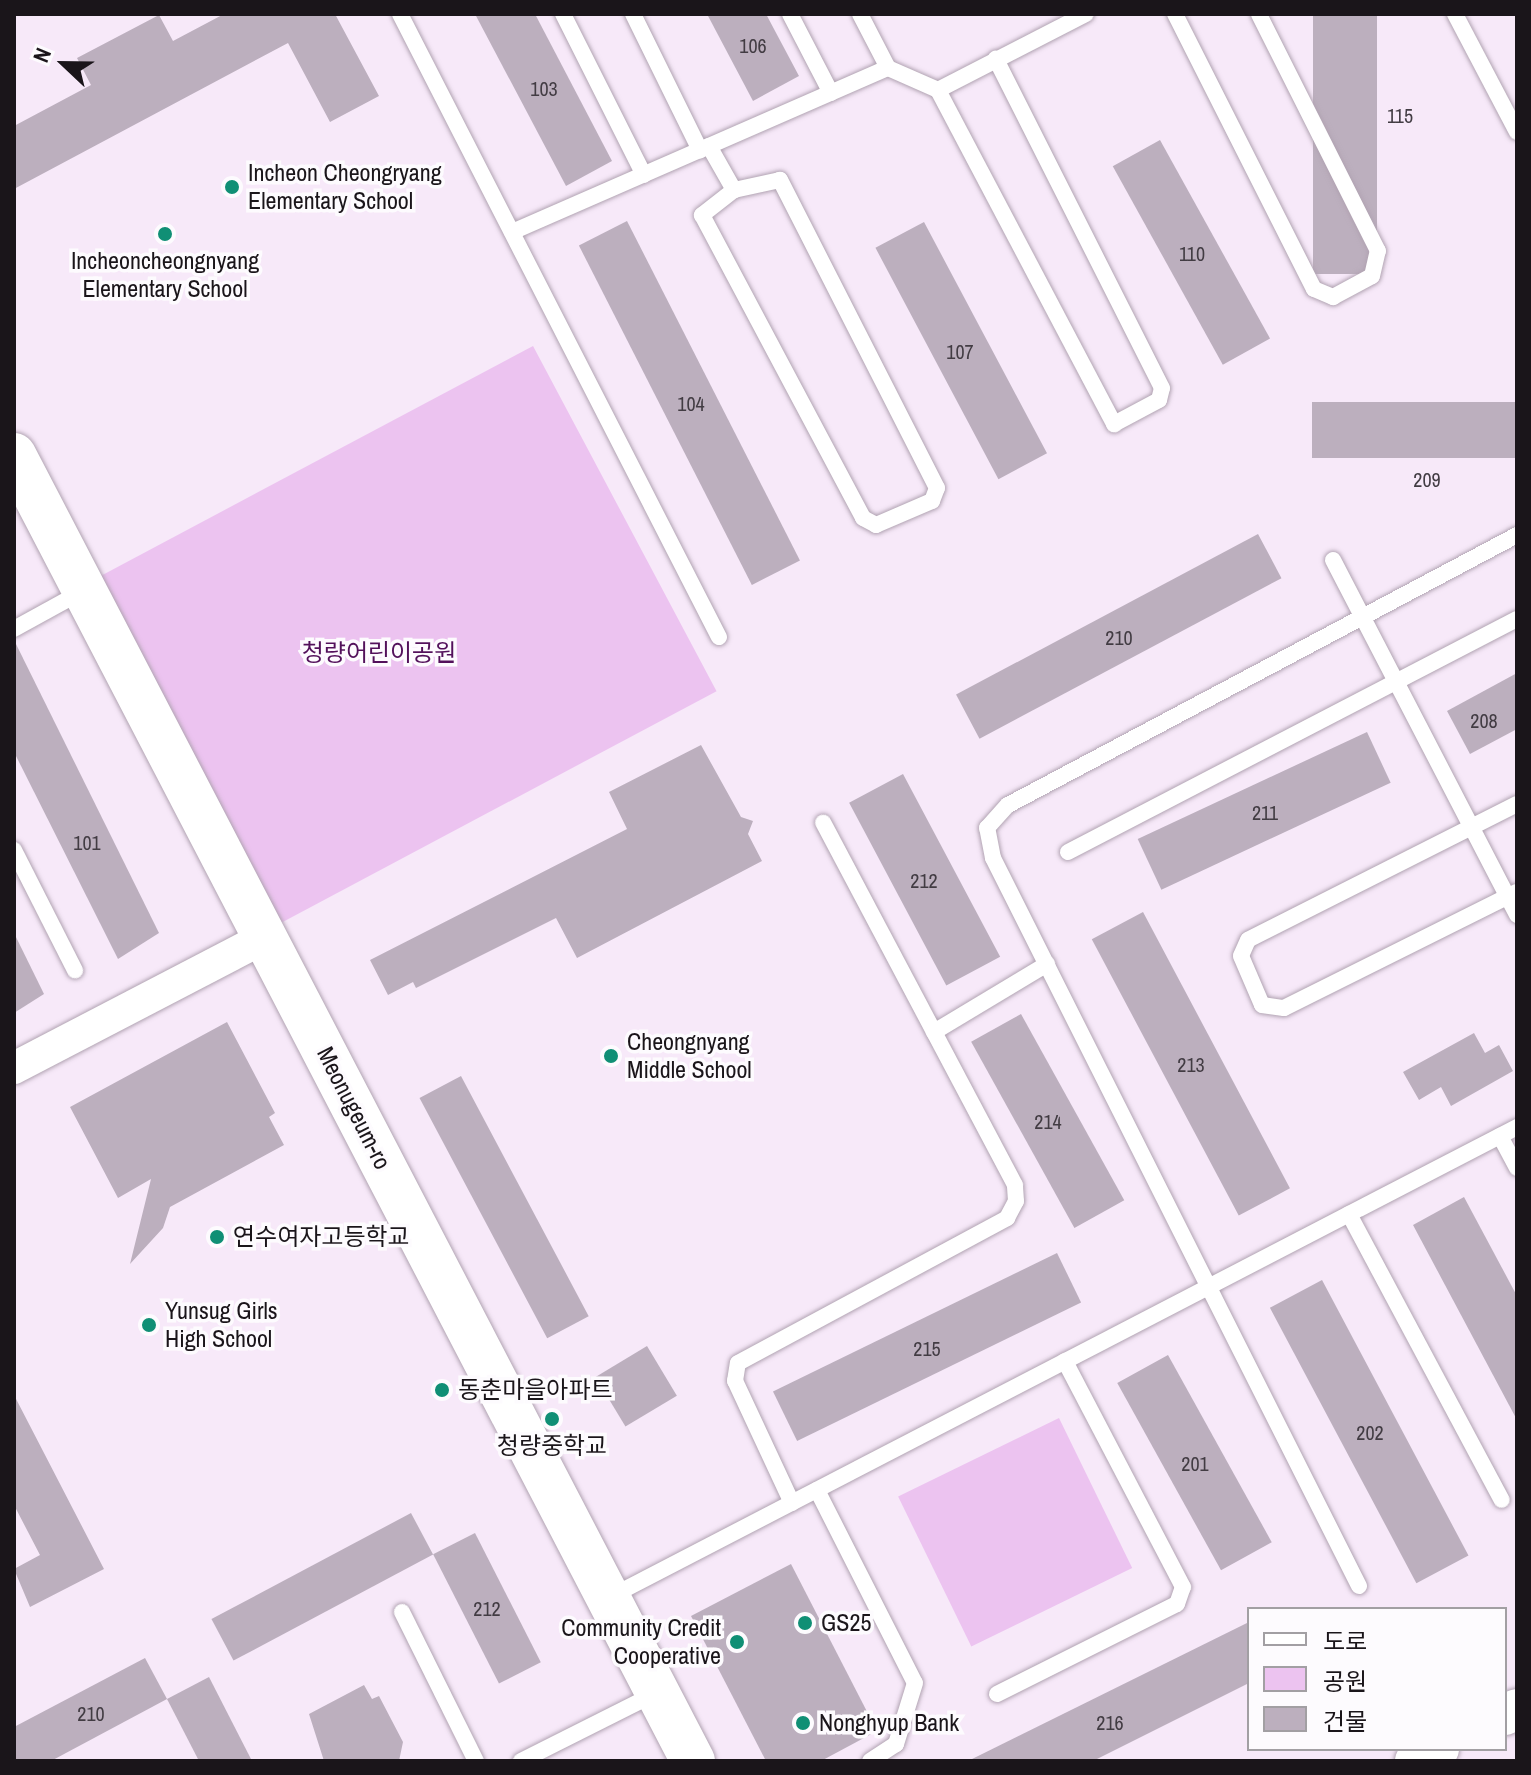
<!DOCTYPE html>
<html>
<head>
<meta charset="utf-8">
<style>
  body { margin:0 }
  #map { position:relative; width:1531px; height:1775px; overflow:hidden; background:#f7e9f9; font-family:"Archivo Narrow","Noto Sans KR",sans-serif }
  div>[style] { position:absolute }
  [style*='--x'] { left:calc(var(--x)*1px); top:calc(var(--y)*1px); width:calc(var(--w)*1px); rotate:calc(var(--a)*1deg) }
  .green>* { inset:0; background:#ecc3f0; transform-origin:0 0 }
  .building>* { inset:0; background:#bcafbe; transform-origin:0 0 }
  .roads { filter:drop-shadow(0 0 2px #b1a3b2) drop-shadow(0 0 2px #b1a3b2) }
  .service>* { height:16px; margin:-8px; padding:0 8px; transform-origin:8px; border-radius:8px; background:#fff }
  .minor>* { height:32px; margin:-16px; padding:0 16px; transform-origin:16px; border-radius:16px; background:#fff }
  .tertiary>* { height:40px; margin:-20px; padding:0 20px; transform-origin:20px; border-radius:20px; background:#fff }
  .secondary>* { height:44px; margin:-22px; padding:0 22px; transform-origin:22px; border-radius:22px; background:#fff }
  .dots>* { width:22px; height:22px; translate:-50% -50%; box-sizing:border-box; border:4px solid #fdfbfe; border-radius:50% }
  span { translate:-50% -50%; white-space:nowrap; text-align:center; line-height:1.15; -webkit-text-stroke:7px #fdfbfe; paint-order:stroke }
  .number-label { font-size:20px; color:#423c43 }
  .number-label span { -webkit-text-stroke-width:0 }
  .poi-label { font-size:24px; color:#1a151a }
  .left { translate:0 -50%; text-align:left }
  .right { translate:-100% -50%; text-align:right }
  .park-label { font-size:24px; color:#53115b }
  .street-label { font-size:24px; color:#1a151a }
  .frame { position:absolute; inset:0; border:16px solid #1a151a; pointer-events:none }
  .legend { position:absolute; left:1247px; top:1607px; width:260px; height:144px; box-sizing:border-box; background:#fdfbfe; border:2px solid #a29fa3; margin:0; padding:10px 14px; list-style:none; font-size:24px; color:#1a151a }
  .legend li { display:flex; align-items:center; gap:16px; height:40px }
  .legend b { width:40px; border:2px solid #a29fa3 }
  .north { position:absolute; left:24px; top:24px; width:80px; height:80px; -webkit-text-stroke:6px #fdfbfe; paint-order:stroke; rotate:292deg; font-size:22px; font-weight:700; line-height:32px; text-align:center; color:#1a151a }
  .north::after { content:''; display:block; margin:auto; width:28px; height:36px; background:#1a151a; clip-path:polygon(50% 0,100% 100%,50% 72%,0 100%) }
</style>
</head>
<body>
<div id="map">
  <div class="green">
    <i style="left:533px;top:346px;width:391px;height:511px;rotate:62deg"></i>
    <i style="left:1059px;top:1418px;width:167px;height:179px;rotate:64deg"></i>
  </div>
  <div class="building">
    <i style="clip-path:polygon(224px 14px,335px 14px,379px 96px,330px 122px,288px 43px,14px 189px,14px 126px,91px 85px,77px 58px,159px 15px,173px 41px)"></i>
    <i style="clip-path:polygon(475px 14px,535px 14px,612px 161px,566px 186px)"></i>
    <i style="clip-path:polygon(707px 14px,766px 14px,799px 76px,753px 101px)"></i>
    <i style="left:1313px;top:14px;width:64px;height:260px"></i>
    <i style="left:1160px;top:140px;width:227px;height:54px;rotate:61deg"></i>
    <i style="left:627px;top:221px;width:381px;height:54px;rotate:63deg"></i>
    <i style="left:924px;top:222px;width:262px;height:55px;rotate:62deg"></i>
    <i style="left:1517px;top:402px;width:56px;height:205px;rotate:90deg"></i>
    <i style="left:1258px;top:534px;width:50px;height:342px;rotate:62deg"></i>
    <i style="clip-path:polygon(14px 640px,159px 933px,118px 959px,14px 752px)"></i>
    <i style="clip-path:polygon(1517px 673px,1517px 729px,1470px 754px,1447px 711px)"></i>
    <i style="left:1367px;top:732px;width:56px;height:253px;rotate:65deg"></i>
    <i style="clip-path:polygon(701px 745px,741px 817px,753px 821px,748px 834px,762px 861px,577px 958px,556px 918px,416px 988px,413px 982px,388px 995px,370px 960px,627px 829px,609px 792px)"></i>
    <i style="left:903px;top:774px;width:207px;height:61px;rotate:62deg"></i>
    <i style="left:1143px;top:912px;width:313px;height:58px;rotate:62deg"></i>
    <i style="clip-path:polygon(14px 933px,44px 994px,14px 1013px)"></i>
    <i style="left:1021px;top:1014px;width:213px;height:57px;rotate:61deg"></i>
    <i style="clip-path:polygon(227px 1022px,275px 1113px,269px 1117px,284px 1145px,170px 1207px,163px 1228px,130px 1264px,151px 1179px,118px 1198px,70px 1107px)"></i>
    <i style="clip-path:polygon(1474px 1033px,1485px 1053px,1499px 1045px,1513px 1071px,1451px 1106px,1441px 1087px,1419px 1100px,1403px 1072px)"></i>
    <i style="left:461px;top:1076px;width:272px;height:47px;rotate:62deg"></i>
    <i style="clip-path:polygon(1464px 1197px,1517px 1296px,1517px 1420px,1413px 1225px)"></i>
    <i style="left:1057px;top:1253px;width:55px;height:316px;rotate:64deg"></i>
    <i style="left:1322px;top:1280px;width:312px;height:59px;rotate:62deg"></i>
    <i style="left:647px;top:1346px;width:58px;height:60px;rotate:59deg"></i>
    <i style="left:1168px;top:1355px;width:214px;height:58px;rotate:61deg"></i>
    <i style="clip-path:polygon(14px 1395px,104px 1569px,30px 1607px,14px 1569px,40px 1555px,14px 1505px)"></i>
    <i style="left:411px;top:1513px;width:47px;height:226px;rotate:62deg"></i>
    <i style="left:475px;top:1533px;width:145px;height:47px;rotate:63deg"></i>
    <i style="clip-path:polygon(791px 1564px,877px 1731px,821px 1761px,766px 1761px,691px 1616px)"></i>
    <i style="clip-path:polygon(1249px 1622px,1249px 1683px,1093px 1761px,968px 1761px)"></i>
    <i style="clip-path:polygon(145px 1658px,167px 1699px,51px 1761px,14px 1761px,14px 1727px)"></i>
    <i style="clip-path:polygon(209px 1677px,252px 1761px,199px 1761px,167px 1699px)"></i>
    <i style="clip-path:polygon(364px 1685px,372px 1699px,379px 1696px,403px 1742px,399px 1761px,324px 1761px,309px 1714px)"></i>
  </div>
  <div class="roads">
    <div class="service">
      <i style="--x:400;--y:14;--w:700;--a:62.89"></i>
      <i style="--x:563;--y:14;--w:180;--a:63.3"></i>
      <i style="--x:633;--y:14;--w:152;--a:63.8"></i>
      <i style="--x:790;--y:14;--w:89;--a:62.6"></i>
      <i style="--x:860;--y:14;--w:61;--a:62.6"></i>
      <i style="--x:1175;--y:14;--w:308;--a:63.2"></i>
      <i style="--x:1314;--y:289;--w:21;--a:23"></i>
      <i style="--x:1333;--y:297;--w:44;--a:-28.3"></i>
      <i style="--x:1372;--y:276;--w:26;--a:-77"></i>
      <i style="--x:1378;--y:251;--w:265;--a:-116.7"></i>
      <i style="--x:1455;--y:14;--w:133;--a:62.3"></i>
      <i style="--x:938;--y:90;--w:378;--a:62.2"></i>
      <i style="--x:1114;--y:424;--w:51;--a:-28.1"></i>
      <i style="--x:1159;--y:400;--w:12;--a:-76"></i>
      <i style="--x:1162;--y:388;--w:369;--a:-116.8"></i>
      <i style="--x:709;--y:146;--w:51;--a:60.4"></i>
      <i style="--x:734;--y:190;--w:41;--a:142"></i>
      <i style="--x:702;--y:215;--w:343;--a:62"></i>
      <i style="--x:863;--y:518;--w:15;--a:28"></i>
      <i style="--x:876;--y:525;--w:61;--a:-23.2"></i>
      <i style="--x:932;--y:501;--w:14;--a:-69"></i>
      <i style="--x:937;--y:488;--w:346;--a:-117"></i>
      <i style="--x:780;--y:180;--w:47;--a:167.7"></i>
      <i style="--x:512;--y:232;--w:410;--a:-23.6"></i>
      <i style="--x:888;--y:68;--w:55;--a:23.7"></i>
      <i style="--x:938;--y:90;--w:166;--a:-27.2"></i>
      <i style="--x:1333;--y:560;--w:400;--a:62.6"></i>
      <i style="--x:14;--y:629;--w:79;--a:-28.8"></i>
      <i style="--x:1517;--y:804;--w:301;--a:153.2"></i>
      <i style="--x:1248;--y:940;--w:17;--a:114"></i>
      <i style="--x:1241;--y:956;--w:53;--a:66.8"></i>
      <i style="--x:1262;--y:1005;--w:22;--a:8"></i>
      <i style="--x:1284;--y:1008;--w:260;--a:-26.5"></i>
      <i style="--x:14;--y:850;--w:135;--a:63.1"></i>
      <i style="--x:1068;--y:852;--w:506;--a:-27.43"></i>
      <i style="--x:934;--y:1032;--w:132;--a:-31"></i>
      <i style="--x:1500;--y:1136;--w:36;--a:62"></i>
      <i style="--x:1349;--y:1214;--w:324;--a:61.9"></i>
      <i style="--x:817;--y:1490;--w:216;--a:63.1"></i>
      <i style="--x:915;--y:1683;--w:64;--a:107.3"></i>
      <i style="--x:896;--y:1744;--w:31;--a:147"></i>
      <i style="--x:792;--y:1503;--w:135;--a:-115"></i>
      <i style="--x:735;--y:1381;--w:18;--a:-81"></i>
      <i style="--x:738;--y:1363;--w:306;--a:-28.3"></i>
      <i style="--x:1007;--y:1218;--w:19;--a:-62"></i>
      <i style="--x:1016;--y:1201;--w:16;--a:-94"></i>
      <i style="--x:1015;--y:1185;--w:410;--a:-117.9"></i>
      <i style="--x:1359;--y:1586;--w:815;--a:-116.69"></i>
      <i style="--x:993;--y:858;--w:31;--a:-101"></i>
      <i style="--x:987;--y:828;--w:31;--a:-48"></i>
      <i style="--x:1008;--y:805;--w:576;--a:-27.94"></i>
      <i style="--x:610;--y:1597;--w:1022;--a:-27.39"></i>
      <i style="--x:402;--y:1612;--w:166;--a:63.6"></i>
      <i style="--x:997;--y:1694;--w:201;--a:-26.6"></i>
      <i style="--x:1177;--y:1604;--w:18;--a:-71"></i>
      <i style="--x:1183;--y:1587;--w:255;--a:-117.6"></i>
      <i style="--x:521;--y:1761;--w:151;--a:-26.7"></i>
    </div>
    <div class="minor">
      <i style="--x:14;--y:1068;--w:284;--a:-27.5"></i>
    </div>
    <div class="tertiary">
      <i style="--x:1505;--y:1715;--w:13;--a:-27"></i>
      <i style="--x:1415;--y:1761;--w:27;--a:-27"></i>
    </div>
    <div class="secondary">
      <i style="--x:14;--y:455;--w:1472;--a:62.53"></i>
    </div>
  </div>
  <div class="dots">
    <i style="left:232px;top:187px;background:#108f75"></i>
    <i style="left:165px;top:234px;background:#108f75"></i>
    <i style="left:611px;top:1056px;background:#108f75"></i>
    <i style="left:217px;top:1237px;background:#108f75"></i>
    <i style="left:149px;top:1325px;background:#108f75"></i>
    <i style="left:442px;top:1390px;background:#108f75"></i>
    <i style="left:552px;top:1419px;background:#108f75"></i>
    <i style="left:805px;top:1623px;background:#108f75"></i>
    <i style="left:737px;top:1642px;background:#108f75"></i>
    <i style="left:803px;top:1723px;background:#108f75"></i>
  </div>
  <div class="number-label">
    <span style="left:753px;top:45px">106</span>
    <span style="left:544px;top:88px">103</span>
    <span style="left:1400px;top:115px">115</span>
    <span style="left:1192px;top:253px">110</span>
    <span style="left:960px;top:351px">107</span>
    <span style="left:691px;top:403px">104</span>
    <span style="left:1427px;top:479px">209</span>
    <span style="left:1119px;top:637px">210</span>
    <span style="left:1484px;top:720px">208</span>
    <span style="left:1265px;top:812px">211</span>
    <span style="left:87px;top:842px">101</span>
    <span style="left:924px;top:880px">212</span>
    <span style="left:1191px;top:1064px">213</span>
    <span style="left:1048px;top:1121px">214</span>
    <span style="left:927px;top:1348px">215</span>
    <span style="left:1370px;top:1432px">202</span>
    <span style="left:1195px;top:1463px">201</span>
    <span style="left:487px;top:1608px">212</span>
    <span style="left:91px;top:1713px">210</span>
    <span style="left:1110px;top:1722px">216</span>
  </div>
  <div class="poi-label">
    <span class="left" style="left:248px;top:187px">Incheon Cheongryang<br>Elementary School</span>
    <span style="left:165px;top:275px">Incheoncheongnyang<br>Elementary School</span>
    <span class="left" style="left:627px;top:1056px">Cheongnyang<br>Middle School</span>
    <span class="left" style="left:233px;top:1237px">연수여자고등학교</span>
    <span class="left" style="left:165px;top:1325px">Yunsug Girls<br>High School</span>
    <span class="left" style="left:458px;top:1390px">동춘마을아파트</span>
    <span style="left:552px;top:1446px">청량중학교</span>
    <span class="left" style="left:821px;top:1623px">GS25</span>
    <span class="right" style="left:721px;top:1642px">Community Credit<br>Cooperative</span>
    <span class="left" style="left:819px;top:1723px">Nonghyup Bank</span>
  </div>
  <div class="park-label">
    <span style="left:379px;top:653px">청량어린이공원</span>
  </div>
  <div class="street-label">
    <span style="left:354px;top:1108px;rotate:63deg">Meonugeum-ro</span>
  </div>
  <div class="frame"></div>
  <ul class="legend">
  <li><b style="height:10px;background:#fff"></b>도로</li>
  <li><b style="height:22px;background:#ecc3f0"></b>공원</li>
  <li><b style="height:22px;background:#bcafbe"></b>건물</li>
  </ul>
  <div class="north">N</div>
</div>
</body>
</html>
